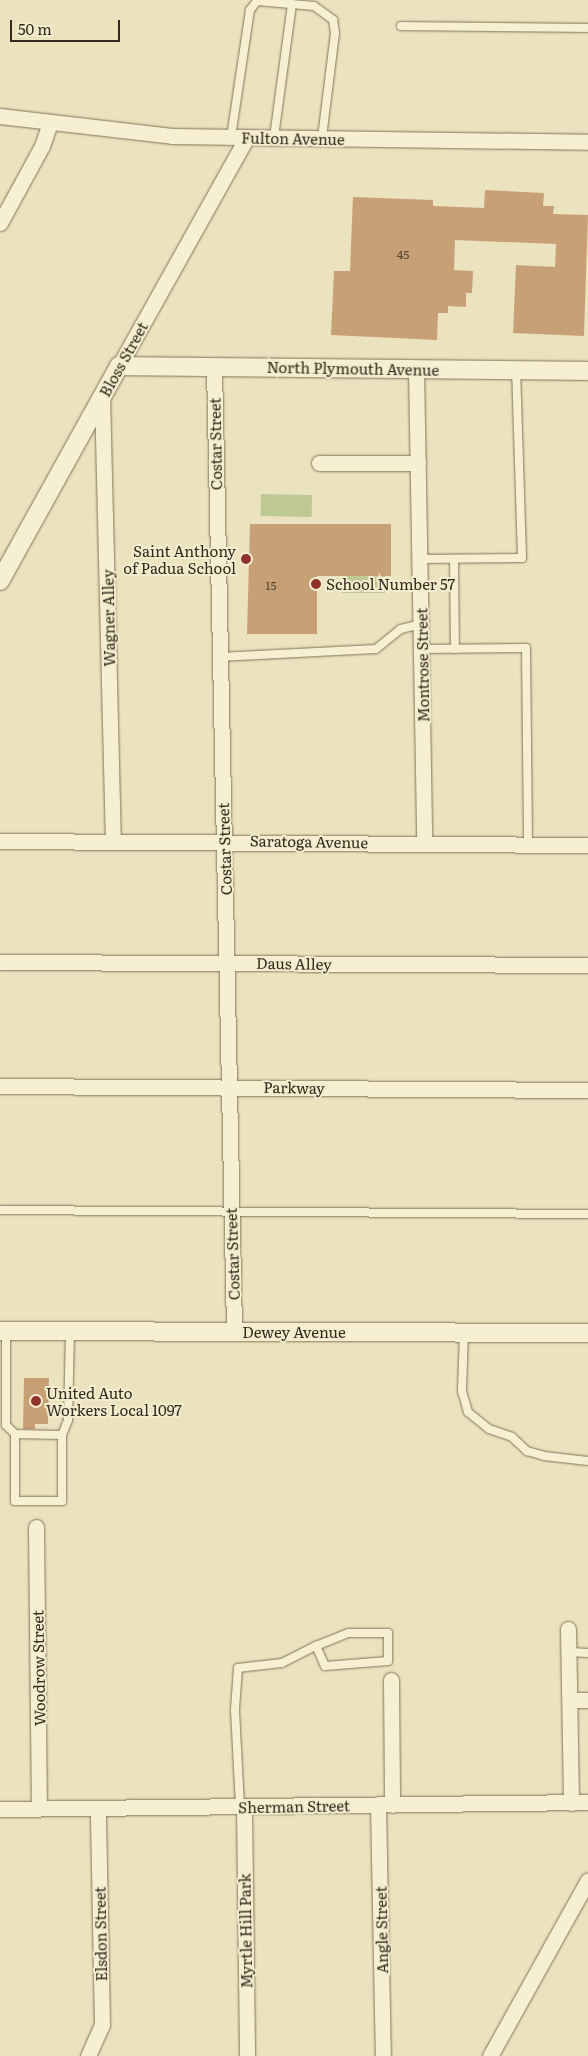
<!DOCTYPE html>
<html>
<head>
<meta charset="utf-8">
<style>
  body { margin:0 }
  #map { position:relative; width:588px; height:2056px; overflow:hidden; background:#ebe2be; font-family:Literata,serif }
  div>[style] { position:absolute }
  [style*='--x'] { left:calc(var(--x)*1px); top:calc(var(--y)*1px); width:calc(var(--w)*1px); rotate:calc(var(--a)*1deg) }
  .green>* { inset:0; background:#bec993; transform-origin:0 0 }
  .building>* { inset:0; background:#c8a076 }
  .roads { filter:drop-shadow(0 0 1px #837358) drop-shadow(0 0 1px #837358) }
  .service>* { height:8px; margin:-4px; padding:0 4px; transform-origin:4px; border-radius:4px; background:#f7efd1 }
  .minor>* { height:15px; margin:-7.5px; padding:0 7.5px; transform-origin:7.5px; border-radius:7.5px; background:#f7efd1 }
  .tertiary>* { height:18px; margin:-9px; padding:0 9px; transform-origin:9px; border-radius:9px; background:#f7efd1 }
  .dots>* { width:14px; height:14px; translate:-50% -50%; box-sizing:border-box; border:2px solid #f3ecce; border-radius:50% }
  span { translate:-50% -50%; white-space:nowrap; text-align:center; line-height:1.15; -webkit-text-stroke:4px #f3ecce; paint-order:stroke }
  .number-label { font-size:12px; color:#584732 }
  .number-label span { -webkit-text-stroke-width:0 }
  .street-label { font-size:15px; color:#33291c }
  .poi-label { font-size:15px; color:#33291c }
  .right { translate:-100% -50%; text-align:right }
  .left { translate:0 -50%; text-align:left }
  .scale { position:absolute; left:10px; top:20px; width:110px; height:22px; box-sizing:border-box; border:2px solid #33291c; border-top:0; padding-left:6px; font-size:15px; line-height:18px; white-space:nowrap; color:#33291c; -webkit-text-stroke:4px #f3ecce; paint-order:stroke }
</style>
</head>
<body>
<div id="map">
  <div class="green">
    <i style="left:261px;top:494px;width:51px;height:22px;rotate:1deg"></i>
    <i style="left:342px;top:576px;width:43px;height:17px"></i>
  </div>
  <div class="building">
    <i style="clip-path:polygon(485px 190px,544px 193px,543px 206px,554px 206px,553px 214px,588px 215px,584px 336px,513px 333px,516px 265px,555px 267px,556px 244px,455px 240px,454px 270px,473px 271px,472px 293px,466px 293px,466px 307px,448px 306px,448px 313px,438px 313px,437px 340px,331px 335px,334px 271px,350px 271px,353px 197px,433px 200px,433px 206px,484px 208px)"></i>
    <i style="clip-path:polygon(250px 524px,391px 524px,391px 576px,317px 576px,317px 634px,247px 634px)"></i>
    <i style="clip-path:polygon(24px 1378px,49px 1378px,48px 1424px,35px 1424px,35px 1429px,23px 1429px)"></i>
  </div>
  <div class="roads">
    <div class="service">
      <i style="--x:401;--y:26;--w:187;--a:0.6"></i>
      <i style="--x:231;--y:137;--w:128;--a:-81.5"></i>
      <i style="--x:250;--y:10;--w:11;--a:-52"></i>
      <i style="--x:257;--y:1;--w:57;--a:5"></i>
      <i style="--x:314;--y:6;--w:24;--a:36"></i>
      <i style="--x:333;--y:20;--w:13;--a:81"></i>
      <i style="--x:335;--y:33;--w:106;--a:97.1"></i>
      <i style="--x:274;--y:137;--w:134;--a:-82.3"></i>
      <i style="--x:420;--y:559;--w:102;--a:-0.6"></i>
      <i style="--x:522;--y:558;--w:188;--a:-91.8"></i>
      <i style="--x:454;--y:559;--w:90;--a:89.4"></i>
      <i style="--x:421;--y:649;--w:105;--a:-0.5"></i>
      <i style="--x:526;--y:648;--w:196;--a:89.4"></i>
      <i style="--x:219;--y:657;--w:157;--a:-2.9"></i>
      <i style="--x:376;--y:649;--w:32;--a:-39"></i>
      <i style="--x:401;--y:629;--w:21;--a:-14"></i>
      <i style="--x:0;--y:1210;--w:588;--a:0.39"></i>
      <i style="--x:6;--y:1331;--w:94;--a:90"></i>
      <i style="--x:6;--y:1425;--w:13;--a:45"></i>
      <i style="--x:15;--y:1434;--w:67;--a:90"></i>
      <i style="--x:15;--y:1501;--w:47;--a:0"></i>
      <i style="--x:62;--y:1501;--w:66;--a:-90"></i>
      <i style="--x:62;--y:1435;--w:16;--a:-68"></i>
      <i style="--x:68;--y:1420;--w:89;--a:-88.7"></i>
      <i style="--x:464;--y:1333;--w:58;--a:92"></i>
      <i style="--x:462;--y:1391;--w:22;--a:74"></i>
      <i style="--x:468;--y:1412;--w:27;--a:39"></i>
      <i style="--x:489;--y:1429;--w:24;--a:19"></i>
      <i style="--x:512;--y:1437;--w:21;--a:43"></i>
      <i style="--x:527;--y:1451;--w:18;--a:16"></i>
      <i style="--x:544;--y:1456;--w:44;--a:6.5"></i>
      <i style="--x:15;--y:1434;--w:47;--a:1.2"></i>
      <i style="--x:569;--y:1652;--w:19;--a:3"></i>
      <i style="--x:240;--y:1806;--w:97;--a:-93"></i>
      <i style="--x:235;--y:1709;--w:41;--a:-85.8"></i>
      <i style="--x:238;--y:1668;--w:44;--a:-6.5"></i>
      <i style="--x:282;--y:1663;--w:38;--a:-27"></i>
      <i style="--x:316;--y:1646;--w:35;--a:-22"></i>
      <i style="--x:348;--y:1633;--w:40;--a:0"></i>
      <i style="--x:388;--y:1633;--w:28;--a:90"></i>
      <i style="--x:388;--y:1661;--w:63;--a:175.5"></i>
      <i style="--x:325;--y:1666;--w:22;--a:-114"></i>
    </div>
    <div class="minor">
      <i style="--x:0;--y:116;--w:173;--a:6.6"></i>
      <i style="--x:172;--y:136;--w:416;--a:0.8"></i>
      <i style="--x:0;--y:223;--w:88;--a:-61.4"></i>
      <i style="--x:42;--y:146;--w:24;--a:-71"></i>
      <i style="--x:119;--y:366;--w:262;--a:-60.8"></i>
      <i style="--x:214;--y:366;--w:966;--a:88.81"></i>
      <i style="--x:416;--y:369;--w:473;--a:89"></i>
      <i style="--x:102;--y:395;--w:445;--a:88.6"></i>
      <i style="--x:319;--y:463;--w:99;--a:0"></i>
      <i style="--x:0;--y:841;--w:588;--a:0.39"></i>
      <i style="--x:0;--y:962;--w:588;--a:0.29"></i>
      <i style="--x:0;--y:1086;--w:588;--a:0.39"></i>
      <i style="--x:36;--y:1527;--w:281;--a:89.4"></i>
      <i style="--x:568;--y:1629;--w:174;--a:89"></i>
      <i style="--x:391;--y:1680;--w:125;--a:89.5"></i>
      <i style="--x:570;--y:1700;--w:18;--a:0"></i>
      <i style="--x:378;--y:1804;--w:252;--a:88.9"></i>
      <i style="--x:244;--y:1806;--w:250;--a:89.3"></i>
      <i style="--x:0;--y:1809;--w:588;--a:-0.68"></i>
      <i style="--x:88;--y:2056;--w:34;--a:-66"></i>
      <i style="--x:102;--y:2025;--w:217;--a:-91.1"></i>
      <i style="--x:490;--y:2056;--w:201;--a:-60.9"></i>
    </div>
    <div class="tertiary">
      <i style="--x:0;--y:581;--w:246;--a:-61"></i>
      <i style="--x:119;--y:366;--w:469;--a:0.6"></i>
      <i style="--x:0;--y:1331;--w:588;--a:0.19"></i>
    </div>
  </div>
  <div class="dots">
    <i style="left:246px;top:559px;background:#8f332a"></i>
    <i style="left:316px;top:584px;background:#8f332a"></i>
    <i style="left:36px;top:1401px;background:#8f332a"></i>
  </div>
  <div class="number-label">
    <span style="left:403px;top:255px">45</span>
    <span style="left:271px;top:586px">15</span>
  </div>
  <div class="street-label">
    <span style="left:293px;top:138px;rotate:1deg">Fulton Avenue</span>
    <span style="left:123px;top:359px;rotate:-61deg">Bloss Street</span>
    <span style="left:353px;top:368px;rotate:1deg">North Plymouth Avenue</span>
    <span style="left:215px;top:444px;rotate:-91deg">Costar Street</span>
    <span style="left:108px;top:618px;rotate:-91deg">Wagner Alley</span>
    <span style="left:422px;top:665px;rotate:-91deg">Montrose Street</span>
    <span style="left:309px;top:841px;rotate:1deg">Saratoga Avenue</span>
    <span style="left:224px;top:849px;rotate:-92deg">Costar Street</span>
    <span style="left:294px;top:963px;rotate:1deg">Daus Alley</span>
    <span style="left:294px;top:1087px;rotate:1deg">Parkway</span>
    <span style="left:232px;top:1254px;rotate:-92deg">Costar Street</span>
    <span style="left:294px;top:1332px">Dewey Avenue</span>
    <span style="left:38px;top:1668px;rotate:-91deg">Woodrow Street</span>
    <span style="left:294px;top:1806px;rotate:-1deg">Sherman Street</span>
    <span style="left:381px;top:1930px;rotate:-91deg">Angle Street</span>
    <span style="left:245px;top:1931px;rotate:-91deg">Myrtle Hill Park</span>
    <span style="left:100px;top:1934px;rotate:-91deg">Elsdon Street</span>
  </div>
  <div class="poi-label">
    <span class="right" style="left:236px;top:559px">Saint Anthony<br>of Padua School</span>
    <span class="left" style="left:326px;top:584px">School Number 57</span>
    <span class="left" style="left:46px;top:1401px">United Auto<br>Workers Local 1097</span>
  </div>
  <div class="scale">50 m</div>
</div>
</body>
</html>
